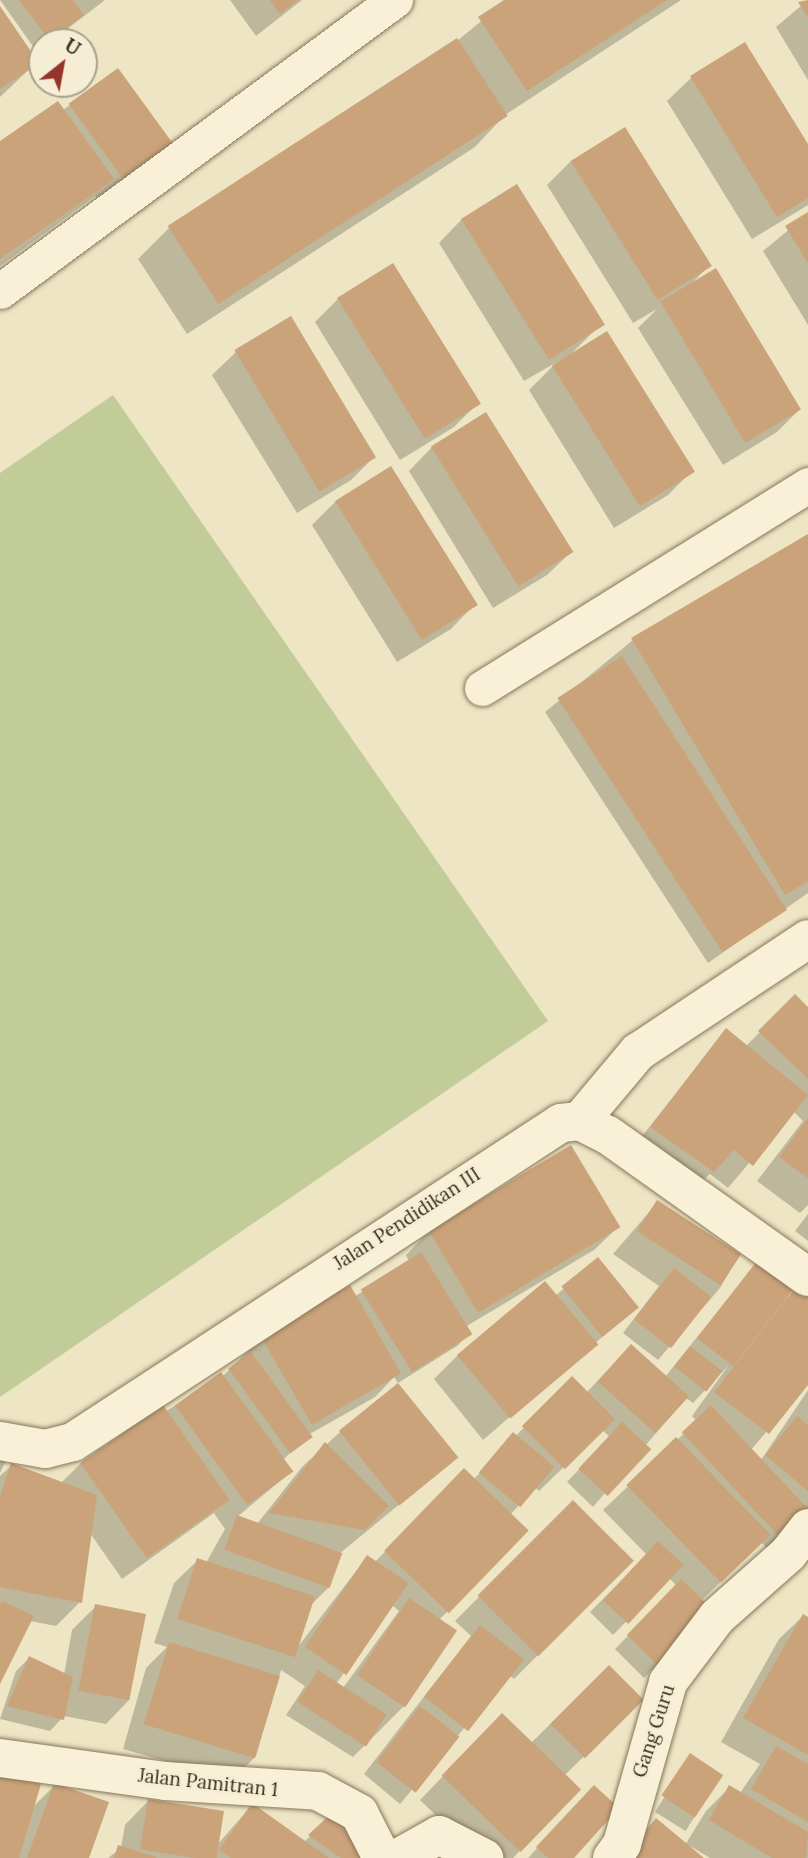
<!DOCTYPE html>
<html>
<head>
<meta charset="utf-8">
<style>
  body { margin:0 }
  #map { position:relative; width:808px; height:1858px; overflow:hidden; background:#ede5c4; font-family:Lora,serif }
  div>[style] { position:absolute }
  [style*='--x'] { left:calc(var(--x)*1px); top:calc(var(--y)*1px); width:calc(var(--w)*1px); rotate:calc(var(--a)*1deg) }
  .green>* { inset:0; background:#c1cc98 }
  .shadow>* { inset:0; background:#0003; transform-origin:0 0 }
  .building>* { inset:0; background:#cba37a; transform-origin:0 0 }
  .roads { filter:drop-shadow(0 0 2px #88775b) drop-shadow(0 0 2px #88775b) }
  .service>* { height:35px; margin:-17.5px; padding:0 17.5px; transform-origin:17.5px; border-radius:17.5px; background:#f8f1d7 }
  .minor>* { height:38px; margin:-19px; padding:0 19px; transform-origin:19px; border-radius:19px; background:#f8f1d7 }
  .tertiary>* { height:38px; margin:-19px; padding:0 19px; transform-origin:19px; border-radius:19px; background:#f8f1d7 }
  span { translate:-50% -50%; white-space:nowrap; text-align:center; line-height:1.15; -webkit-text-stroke:6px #f5eed4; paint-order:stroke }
  .street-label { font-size:19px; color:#382d1e }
  .north { position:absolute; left:28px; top:28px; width:70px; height:70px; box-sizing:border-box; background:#f5eed4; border:2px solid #a9a18b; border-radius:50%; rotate:31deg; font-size:19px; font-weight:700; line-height:28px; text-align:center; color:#382d1e }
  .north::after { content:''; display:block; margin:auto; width:24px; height:32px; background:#96342c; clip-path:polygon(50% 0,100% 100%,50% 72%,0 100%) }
</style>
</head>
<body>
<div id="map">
  <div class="green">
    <i style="clip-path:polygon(113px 395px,548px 1021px,0 1397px,0 473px)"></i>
  </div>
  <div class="shadow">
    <i style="clip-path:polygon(0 0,105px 0,37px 52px)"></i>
    <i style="clip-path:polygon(230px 0,302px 0,256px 36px)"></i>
    <i style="clip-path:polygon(507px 0,681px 0,505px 115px,475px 147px,187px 334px,138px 259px,169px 228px,457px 41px)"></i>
    <i style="clip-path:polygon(808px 0,808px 80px,776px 27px)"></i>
    <i style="clip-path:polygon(0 9px,37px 62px,0 97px)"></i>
    <i style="clip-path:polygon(745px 45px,808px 147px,808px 205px,752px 239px,667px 101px,691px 78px)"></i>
    <i style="clip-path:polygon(117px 70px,148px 167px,99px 202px,95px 196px,0 266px,0 144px,63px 110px)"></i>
    <i style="clip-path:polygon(571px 161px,709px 266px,691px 284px,800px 409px,777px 432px,723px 465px,638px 328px,657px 309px,633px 323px,547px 185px)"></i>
    <i style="clip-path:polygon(808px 214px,808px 325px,763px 251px)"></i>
    <i style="clip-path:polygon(462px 219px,601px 324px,573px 352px,692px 471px,668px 495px,614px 528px,529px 390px,557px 362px,524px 381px,439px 243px)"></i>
    <i style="clip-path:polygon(339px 298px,478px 403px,454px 427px,400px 460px,315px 322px)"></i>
    <i style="clip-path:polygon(290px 319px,375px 456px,351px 480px,297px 513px,212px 375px,236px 352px)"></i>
    <i style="clip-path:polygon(432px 447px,571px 552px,547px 575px,493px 608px,409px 471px)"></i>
    <i style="clip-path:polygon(336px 501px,474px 605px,451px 629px,397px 662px,312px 525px)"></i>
    <i style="clip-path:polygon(808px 536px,808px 893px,708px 963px,545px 712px,633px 640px)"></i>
    <i style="clip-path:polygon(795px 997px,808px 1010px,808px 1205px,800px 1213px,757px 1181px,803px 1121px,793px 1111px,728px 1188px,710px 1174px,700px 1183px,639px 1140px,726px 1030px,746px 1046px)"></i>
    <i style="clip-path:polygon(657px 1203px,738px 1256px,720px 1288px,658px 1360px,623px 1333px,659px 1286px,613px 1254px)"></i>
    <i style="clip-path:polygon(808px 1214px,808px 1241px,795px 1231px)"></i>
    <i style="clip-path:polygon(evenodd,618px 1227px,594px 1250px,465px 1327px,469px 1334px,457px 1346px,398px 1383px,394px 1377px,375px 1397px,308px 1435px,283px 1460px,292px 1471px,237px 1517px,257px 1524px,302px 1467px,340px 1432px,457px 1457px,339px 1554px,328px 1588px,310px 1606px,297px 1648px,367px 1557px,375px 1562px,441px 1494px,474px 1479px,572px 1378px,586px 1393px,608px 1370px,665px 1377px,764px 1254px,785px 1299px,799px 1285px,808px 1382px,751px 1450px,761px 1460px,808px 1390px,808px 1510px,768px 1549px,761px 1542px,701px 1601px,711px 1611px,644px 1678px,615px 1649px,677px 1586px,669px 1578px,613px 1635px,590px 1612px,647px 1555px,603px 1510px,697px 1421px,692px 1416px,728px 1366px,693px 1403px,686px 1398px,593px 1507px,567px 1482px,610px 1437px,602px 1430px,539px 1491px,535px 1487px,511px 1514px,527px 1530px,439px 1620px,404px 1706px,353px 1757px,286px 1715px,305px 1686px,281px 1670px,256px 1756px,232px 1780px,123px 1749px,146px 1668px,167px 1647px,154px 1643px,174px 1583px,198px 1560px,206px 1563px,225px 1529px,214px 1513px,122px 1579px,90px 1533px,80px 1602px,56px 1626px,30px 1621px,0 1680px,0 1476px,12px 1465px,61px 1483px,81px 1463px,222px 1377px,262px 1337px,354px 1297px,409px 1261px,406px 1255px,429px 1231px,618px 1227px,392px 1605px,399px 1611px,343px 1688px,336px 1684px,392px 1605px)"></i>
    <i style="clip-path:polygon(598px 1260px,637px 1307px,483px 1440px,434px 1379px,458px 1355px,555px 1296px)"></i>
    <i style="clip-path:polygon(0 1449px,9px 1454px,0 1473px)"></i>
    <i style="clip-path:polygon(573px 1502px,632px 1561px,514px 1679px,509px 1675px,400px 1804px,364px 1774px,471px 1636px,455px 1621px)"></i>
    <i style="clip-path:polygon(96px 1606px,129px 1700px,106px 1724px,64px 1716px,50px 1731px,0 1719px,16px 1671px,29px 1658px,64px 1675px,72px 1630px)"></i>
    <i style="clip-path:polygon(803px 1616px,808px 1619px,808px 1858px,710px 1858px,690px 1846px,701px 1858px,685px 1845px,706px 1811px,730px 1787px,740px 1793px,760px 1764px,721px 1742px,779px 1639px)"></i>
    <i style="clip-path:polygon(608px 1667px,641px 1700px,565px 1775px,579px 1789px,513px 1858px,480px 1858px,420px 1800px,479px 1739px,531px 1743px)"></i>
    <i style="left:690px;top:1756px;width:36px;height:66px;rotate:32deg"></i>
    <i style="clip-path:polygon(55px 1785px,87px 1858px,0 1858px,33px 1807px)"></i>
    <i style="clip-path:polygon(581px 1800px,571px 1858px,528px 1858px)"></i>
    <i style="clip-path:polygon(148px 1801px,217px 1845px,252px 1805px,304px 1842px,339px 1809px,358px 1858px,108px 1858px,121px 1848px,125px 1825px)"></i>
  </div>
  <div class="building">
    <i style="clip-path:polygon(19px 0,73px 0,84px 15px,50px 41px)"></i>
    <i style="clip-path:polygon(270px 0,298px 0,280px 14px)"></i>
    <i style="clip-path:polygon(504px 0,667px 0,527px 91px,478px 17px)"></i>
    <i style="clip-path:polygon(808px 0,808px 18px,798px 2px)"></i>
    <i style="clip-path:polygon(0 6px,39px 63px,0 89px)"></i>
    <i style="left:457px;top:38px;width:93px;height:345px;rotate:57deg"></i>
    <i style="clip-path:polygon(745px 42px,808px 144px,808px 198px,777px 217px,690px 76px)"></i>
    <i style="left:118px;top:68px;width:94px;height:61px;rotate:54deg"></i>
    <i style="clip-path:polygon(58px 101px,114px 179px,0 259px,0 141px)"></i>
    <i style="left:625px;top:127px;width:164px;height:64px;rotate:58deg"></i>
    <i style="left:517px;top:184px;width:166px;height:66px;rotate:58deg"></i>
    <i style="clip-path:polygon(808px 212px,808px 263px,785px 226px)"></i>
    <i style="left:393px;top:263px;width:166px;height:66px;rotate:58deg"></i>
    <i style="left:716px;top:268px;width:165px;height:65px;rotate:59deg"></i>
    <i style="left:291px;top:316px;width:165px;height:66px;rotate:59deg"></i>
    <i style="left:607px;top:331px;width:166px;height:65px;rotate:58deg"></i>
    <i style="left:486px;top:412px;width:165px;height:65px;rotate:58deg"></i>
    <i style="left:391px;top:466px;width:164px;height:66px;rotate:58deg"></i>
    <i style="clip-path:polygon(808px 534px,808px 881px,785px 895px,631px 638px)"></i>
    <i style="left:622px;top:656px;width:303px;height:77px;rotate:57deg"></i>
    <i style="clip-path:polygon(795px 994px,808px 1007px,808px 1079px,758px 1031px)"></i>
    <i style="clip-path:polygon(726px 1028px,808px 1095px,753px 1166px,734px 1150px,714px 1172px,650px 1127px)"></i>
    <i style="clip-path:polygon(808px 1118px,808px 1178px,779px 1157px)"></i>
    <i style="left:571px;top:1145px;width:96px;height:166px;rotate:59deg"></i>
    <i style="left:657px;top:1200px;width:100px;height:37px;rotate:33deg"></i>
    <i style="left:421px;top:1252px;width:97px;height:71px;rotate:58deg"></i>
    <i style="left:764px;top:1252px;width:46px;height:109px;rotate:38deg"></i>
    <i style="left:598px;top:1257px;width:65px;height:47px;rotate:51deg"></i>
    <i style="left:674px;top:1268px;width:47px;height:65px;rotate:38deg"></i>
    <i style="left:545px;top:1281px;width:83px;height:115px;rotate:50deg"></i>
    <i style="clip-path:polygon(799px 1283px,808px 1290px,808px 1385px,769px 1434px,714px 1392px)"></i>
    <i style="left:350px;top:1285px;width:102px;height:103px;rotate:60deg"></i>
    <i style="left:631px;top:1344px;width:78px;height:50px;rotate:42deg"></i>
    <i style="left:690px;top:1346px;width:41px;height:26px;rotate:38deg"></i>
    <i style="left:251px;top:1352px;width:105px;height:28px;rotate:54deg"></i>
    <i style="left:221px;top:1372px;width:123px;height:57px;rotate:54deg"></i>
    <i style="left:572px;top:1376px;width:61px;height:71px;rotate:45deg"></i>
    <i style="left:398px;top:1383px;width:96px;height:76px;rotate:51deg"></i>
    <i style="left:163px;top:1405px;width:116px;height:101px;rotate:55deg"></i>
    <i style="left:711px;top:1405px;width:142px;height:40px;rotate:47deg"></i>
    <i style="clip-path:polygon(797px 1416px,808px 1425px,808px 1491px,765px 1455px)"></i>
    <i style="left:622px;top:1422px;width:40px;height:64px;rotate:43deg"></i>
    <i style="left:513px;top:1432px;width:54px;height:53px;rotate:40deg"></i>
    <i style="left:676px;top:1437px;width:136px;height:69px;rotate:46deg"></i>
    <i style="clip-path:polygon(325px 1442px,389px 1506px,365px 1530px,269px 1513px)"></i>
    <i style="clip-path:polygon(11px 1463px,97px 1495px,82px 1603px,0 1587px,0 1497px)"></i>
    <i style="left:464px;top:1468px;width:90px;height:115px;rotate:44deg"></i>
    <i style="left:573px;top:1500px;width:86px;height:135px;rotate:45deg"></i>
    <i style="left:237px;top:1515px;width:112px;height:37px;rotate:20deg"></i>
    <i style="left:658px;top:1541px;width:35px;height:81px;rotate:43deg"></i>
    <i style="left:367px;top:1555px;width:50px;height:111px;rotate:34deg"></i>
    <i style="left:197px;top:1558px;width:124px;height:64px;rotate:18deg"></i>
    <i style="left:681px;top:1579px;width:46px;height:78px;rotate:44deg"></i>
    <i style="left:409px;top:1598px;width:58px;height:93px;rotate:34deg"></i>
    <i style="clip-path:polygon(2px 1601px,34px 1616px,0 1684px,0 1605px)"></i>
    <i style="left:95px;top:1604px;width:52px;height:88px;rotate:11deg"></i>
    <i style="clip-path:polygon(803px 1614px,808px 1617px,808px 1755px,743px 1718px)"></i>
    <i style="left:480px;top:1625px;width:56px;height:91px;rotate:38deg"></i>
    <i style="left:169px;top:1642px;width:116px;height:86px;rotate:17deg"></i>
    <i style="clip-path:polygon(29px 1656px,73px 1677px,64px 1720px,7px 1706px)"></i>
    <i style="left:609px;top:1665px;width:49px;height:83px;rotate:45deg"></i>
    <i style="left:318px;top:1670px;width:82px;height:38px;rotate:33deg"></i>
    <i style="left:420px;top:1706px;width:50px;height:71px;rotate:38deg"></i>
    <i style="left:502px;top:1713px;width:110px;height:87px;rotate:44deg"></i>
    <i style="clip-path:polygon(776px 1746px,808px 1764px,808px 1822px,751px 1789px)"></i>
    <i style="left:690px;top:1753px;width:40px;height:51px;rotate:34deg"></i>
    <i style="clip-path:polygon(0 1771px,41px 1784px,19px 1858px,0 1858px)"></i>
    <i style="clip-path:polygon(54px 1783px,109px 1802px,89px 1858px,27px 1858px)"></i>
    <i style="clip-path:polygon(594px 1785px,619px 1808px,574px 1858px,548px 1858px,536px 1847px)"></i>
    <i style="clip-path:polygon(729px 1785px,808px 1832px,806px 1858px,772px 1858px,709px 1820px)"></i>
    <i style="left:148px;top:1799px;width:77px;height:51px;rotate:9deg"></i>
    <i style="clip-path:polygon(252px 1803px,329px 1858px,231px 1858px,219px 1850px)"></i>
    <i style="clip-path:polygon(339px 1806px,370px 1843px,360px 1858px,341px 1858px,308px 1835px)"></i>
    <i style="clip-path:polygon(656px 1818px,704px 1858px,623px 1858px)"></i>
    <i style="clip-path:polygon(118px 1845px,156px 1857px,156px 1858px,114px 1858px)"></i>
  </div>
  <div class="roads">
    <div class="service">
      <i style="--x:0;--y:291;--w:491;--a:-36.4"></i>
      <i style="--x:482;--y:688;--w:384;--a:-31.9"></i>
    </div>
    <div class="minor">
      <i style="--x:580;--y:1121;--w:90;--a:-50"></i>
      <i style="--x:638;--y:1052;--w:204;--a:-33.6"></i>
      <i style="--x:0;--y:1758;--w:167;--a:7.9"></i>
      <i style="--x:165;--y:1781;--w:153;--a:3.7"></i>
      <i style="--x:318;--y:1791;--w:47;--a:28.2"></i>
      <i style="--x:359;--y:1813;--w:51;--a:62.9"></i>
      <i style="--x:398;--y:1858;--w:47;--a:-29.3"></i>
      <i style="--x:439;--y:1835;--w:51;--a:27.1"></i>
      <i style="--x:612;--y:1858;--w:17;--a:-54"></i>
      <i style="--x:622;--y:1844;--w:168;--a:-74.1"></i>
      <i style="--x:668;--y:1682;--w:81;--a:-53"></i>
      <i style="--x:717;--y:1617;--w:95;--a:-41.6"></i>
      <i style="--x:788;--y:1554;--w:33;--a:-52"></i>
    </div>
    <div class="tertiary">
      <i style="--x:0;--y:1441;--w:46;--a:10.1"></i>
      <i style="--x:45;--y:1449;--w:29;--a:-14"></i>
      <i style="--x:73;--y:1442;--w:583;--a:-33.17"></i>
      <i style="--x:561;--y:1123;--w:19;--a:-6"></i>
      <i style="--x:580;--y:1121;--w:31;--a:27"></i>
      <i style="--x:608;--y:1135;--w:245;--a:35.4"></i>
    </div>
  </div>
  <div class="street-label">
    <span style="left:407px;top:1219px;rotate:-33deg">Jalan Pendidikan III</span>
    <span style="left:654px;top:1731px;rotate:-72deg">Gang Guru</span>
    <span style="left:208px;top:1783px;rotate:6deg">Jalan Pamitran 1</span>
  </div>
  <div class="north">U</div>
</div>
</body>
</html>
